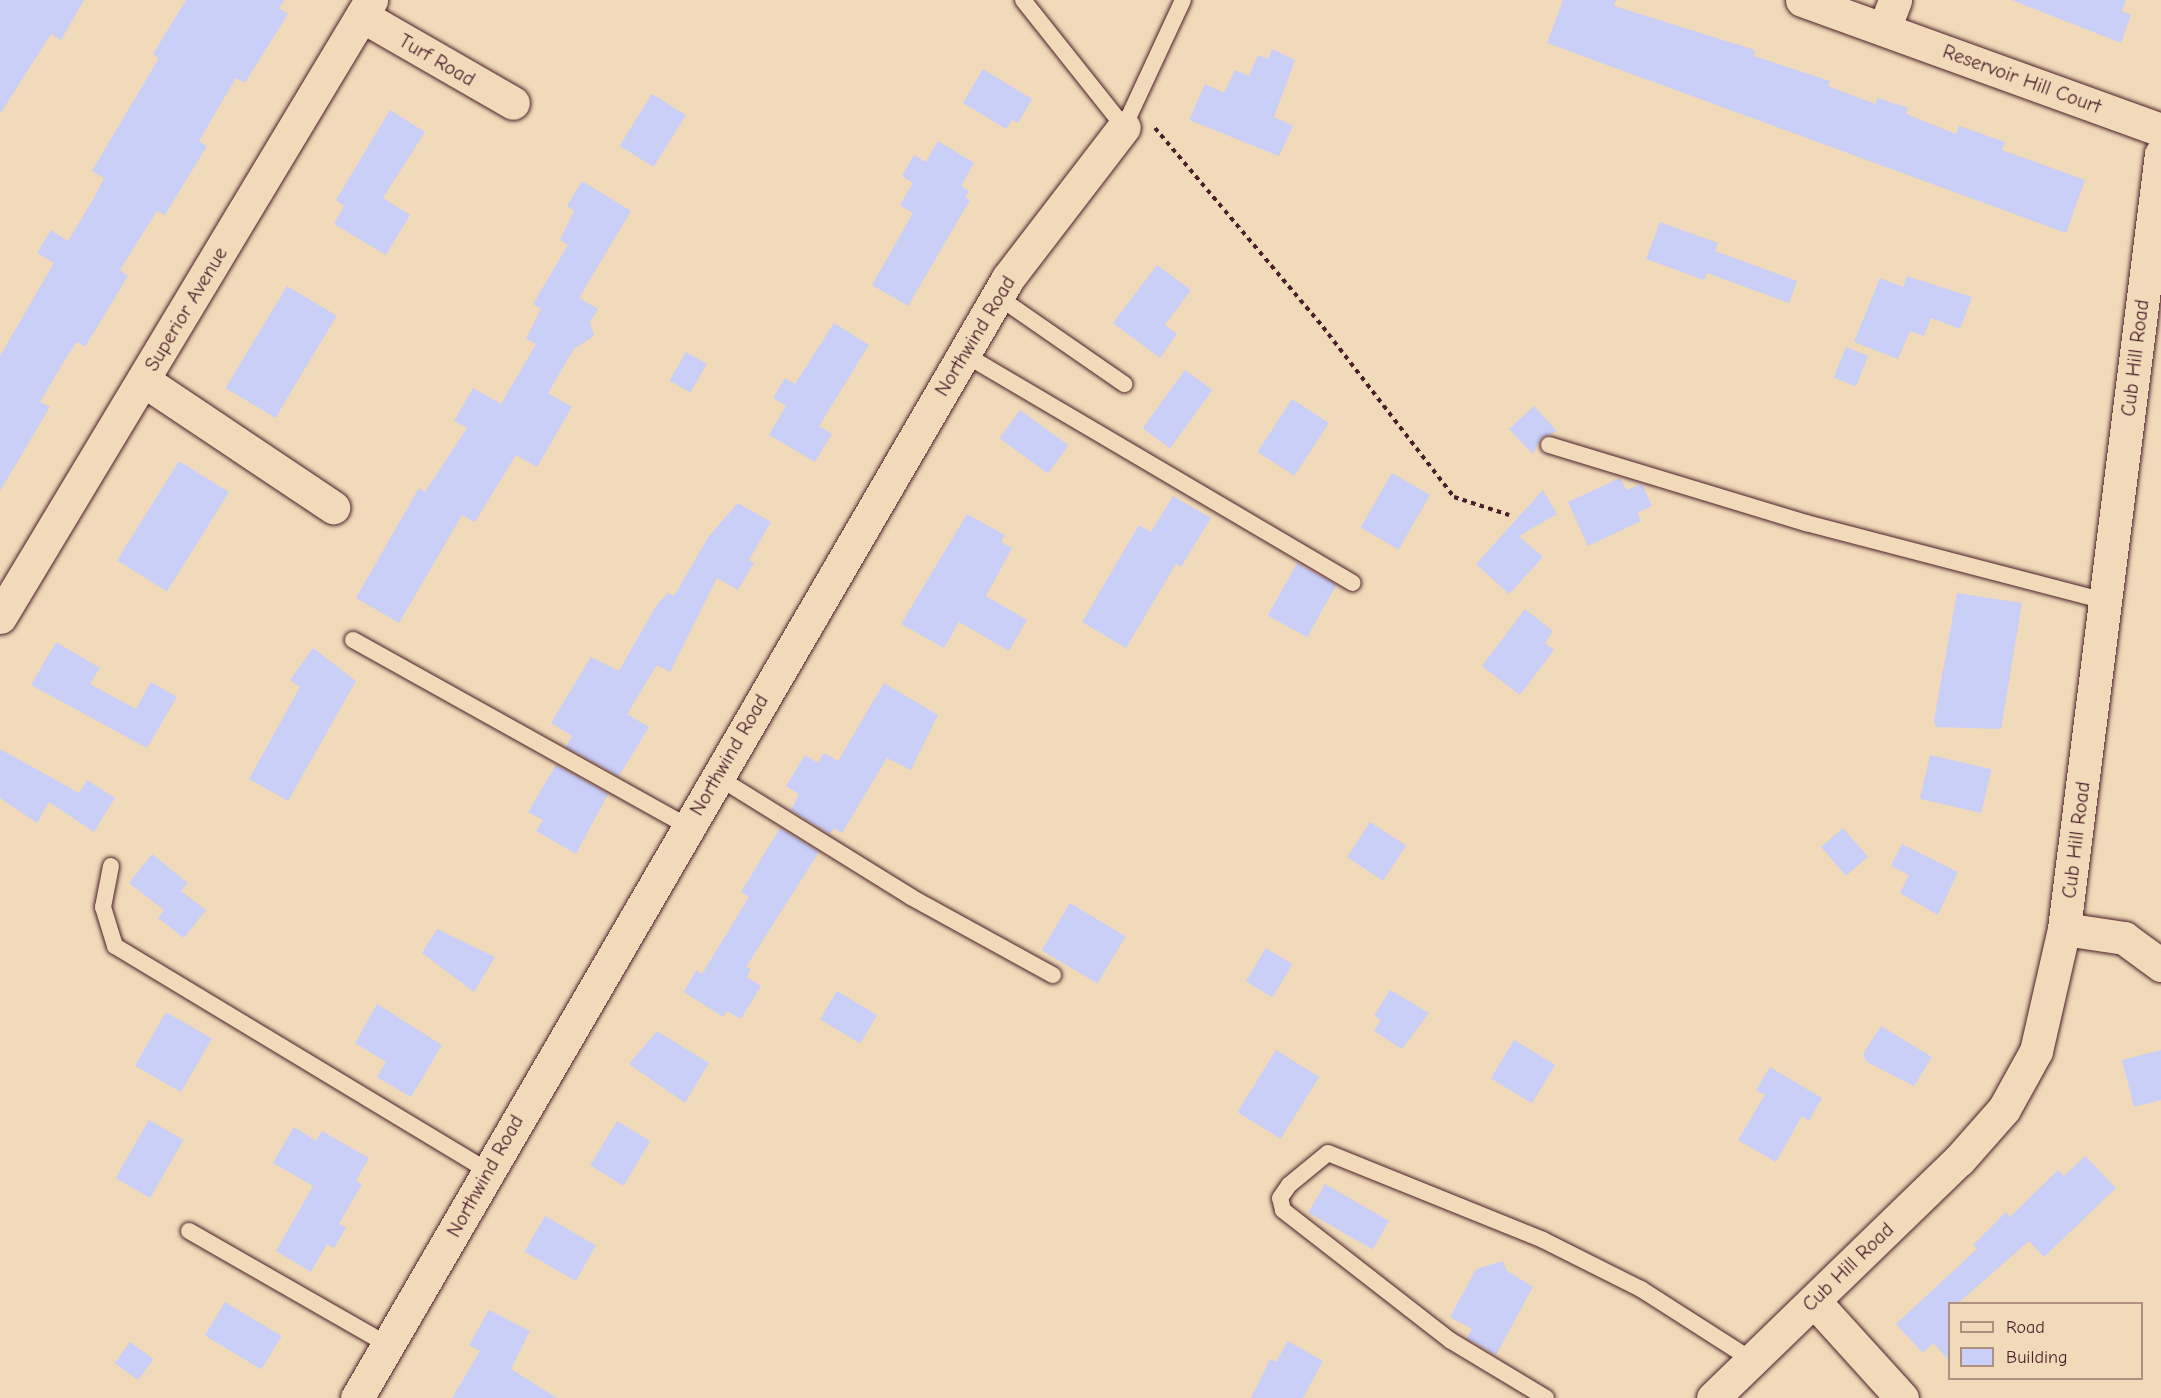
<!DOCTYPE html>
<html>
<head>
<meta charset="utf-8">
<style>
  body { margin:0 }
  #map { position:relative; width:2161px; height:1398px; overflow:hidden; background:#f0dab9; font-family:"Comic Neue",sans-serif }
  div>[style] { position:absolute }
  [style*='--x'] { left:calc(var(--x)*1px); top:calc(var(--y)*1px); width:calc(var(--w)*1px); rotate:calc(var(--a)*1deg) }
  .building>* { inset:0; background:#c9cff7; transform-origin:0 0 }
  .path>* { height:4px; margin-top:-2px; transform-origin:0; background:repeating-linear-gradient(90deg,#4a1f2b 0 4.5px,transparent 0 9px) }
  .roads { filter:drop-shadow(0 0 2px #4a1f2b) drop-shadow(0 0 2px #4a1f2b) }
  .lane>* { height:16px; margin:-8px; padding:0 8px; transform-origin:8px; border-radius:8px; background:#f0dab9 }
  .street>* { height:33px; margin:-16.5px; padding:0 16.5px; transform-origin:16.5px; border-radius:16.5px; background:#f0dab9 }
  .secondary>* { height:33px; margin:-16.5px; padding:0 16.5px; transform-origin:16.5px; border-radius:16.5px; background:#f0dab9 }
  span { translate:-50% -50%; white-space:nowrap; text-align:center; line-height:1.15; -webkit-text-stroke:6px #f0dab9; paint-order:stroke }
  .street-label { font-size:20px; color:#4a1f2b }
  .legend { position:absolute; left:1948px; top:1302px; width:195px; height:78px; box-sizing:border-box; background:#f0dab9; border:2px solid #ae8f80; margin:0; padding:8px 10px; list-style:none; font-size:18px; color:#4a1f2b }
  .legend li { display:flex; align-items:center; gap:12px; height:30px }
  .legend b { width:30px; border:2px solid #ae8f80 }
</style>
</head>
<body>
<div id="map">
  <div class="building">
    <i style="clip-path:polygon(0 0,84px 0,61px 40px,51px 34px,0 114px)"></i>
    <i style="clip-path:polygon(186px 0,284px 0,279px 8px,288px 14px,245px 83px,236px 78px,199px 141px,207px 146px,165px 215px,157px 211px,120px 270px,128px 276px,85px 347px,77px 342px,66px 358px,40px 402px,50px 407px,0 491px,0 356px,54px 263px,37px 253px,51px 230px,68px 241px,94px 198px,104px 178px,92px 171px,159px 58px,153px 54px)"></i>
    <i style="clip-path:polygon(1563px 0,1616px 0,1614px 6px,1755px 50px,1754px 56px,1830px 81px,1828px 86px,1875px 104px,1878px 98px,1908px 108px,1906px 114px,1956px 134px,1959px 126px,2005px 142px,2002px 150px,2085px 180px,2066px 233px,1547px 43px)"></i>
    <i style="clip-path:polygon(2012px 0,2126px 0,2122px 11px,2131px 15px,2121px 43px)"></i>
    <i style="clip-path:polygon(1272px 49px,1295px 60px,1274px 117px,1293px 126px,1279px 156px,1189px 120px,1205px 84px,1224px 93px,1235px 70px,1249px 76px,1258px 55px,1268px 59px)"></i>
    <i style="clip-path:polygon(983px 69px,1032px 99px,1018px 123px,1012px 120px,1006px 129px,963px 103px)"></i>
    <i style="left:652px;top:94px;width:40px;height:61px;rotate:32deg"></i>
    <i style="clip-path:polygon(390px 110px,425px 132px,383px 198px,410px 215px,386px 255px,334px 224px,344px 206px,336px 200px)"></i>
    <i style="clip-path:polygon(938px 141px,974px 163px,961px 186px,969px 191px,965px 198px,970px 200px,908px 306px,872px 285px,913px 213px,900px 205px,913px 183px,902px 176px,914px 155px,926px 162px)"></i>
    <i style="clip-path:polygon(582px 181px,631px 211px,579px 298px,598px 309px,590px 322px,594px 336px,574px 349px,548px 393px,572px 407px,537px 467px,516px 455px,475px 522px,462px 515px,399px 623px,356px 598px,419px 488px,425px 492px,467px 428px,454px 421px,473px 388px,501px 404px,536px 344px,526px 339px,541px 309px,533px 304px,568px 245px,560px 240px,574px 211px,567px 206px)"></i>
    <i style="clip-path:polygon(1660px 222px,1718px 243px,1715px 251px,1797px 281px,1789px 303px,1707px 273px,1704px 280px,1646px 259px)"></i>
    <i style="clip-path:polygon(1157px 265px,1191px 290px,1165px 325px,1177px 334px,1160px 358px,1113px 323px)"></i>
    <i style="clip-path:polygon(1907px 276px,1972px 297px,1960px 329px,1931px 318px,1924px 336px,1910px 331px,1898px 359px,1854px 342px,1880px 278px,1903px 287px)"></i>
    <i style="left:287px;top:286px;width:58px;height:119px;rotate:31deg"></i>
    <i style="clip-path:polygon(834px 323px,869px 345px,819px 426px,832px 434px,815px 462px,769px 435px,786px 406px,773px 398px,785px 378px,795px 384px)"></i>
    <i style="left:1846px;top:347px;width:24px;height:33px;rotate:22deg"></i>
    <i style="left:686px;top:352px;width:24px;height:33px;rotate:30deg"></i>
    <i style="left:1185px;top:370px;width:34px;height:72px;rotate:36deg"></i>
    <i style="left:1292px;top:399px;width:44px;height:63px;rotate:33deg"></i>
    <i style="clip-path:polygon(1534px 406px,1557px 431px,1541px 438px,1533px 454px,1509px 429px)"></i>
    <i style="left:1020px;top:410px;width:60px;height:35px;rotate:36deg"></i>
    <i style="left:179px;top:461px;width:59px;height:117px;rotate:32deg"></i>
    <i style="left:1392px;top:473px;width:44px;height:63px;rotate:30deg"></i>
    <i style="clip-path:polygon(1620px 478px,1626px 490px,1642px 484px,1652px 506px,1637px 513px,1641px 521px,1588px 546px,1568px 502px)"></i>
    <i style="clip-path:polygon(1543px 490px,1557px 514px,1519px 536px,1543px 557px,1509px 594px,1476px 564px)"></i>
    <i style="clip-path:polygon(1173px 496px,1211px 518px,1181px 567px,1176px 564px,1126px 648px,1082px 622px,1139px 525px,1151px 532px)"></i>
    <i style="clip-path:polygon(738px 503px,771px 522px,749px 560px,754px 563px,738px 590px,717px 578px,670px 672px,657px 665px,627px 714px,649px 727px,619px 776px,566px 747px,572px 736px,551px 723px,591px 657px,619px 671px,656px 606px,668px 593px,674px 596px,709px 536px)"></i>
    <i style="clip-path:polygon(967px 514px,1005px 535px,1001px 542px,1012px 548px,986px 596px,1027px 620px,1009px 651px,959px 622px,944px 648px,901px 624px)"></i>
    <i style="left:1297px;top:563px;width:45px;height:60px;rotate:29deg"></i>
    <i style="clip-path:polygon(1957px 593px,2022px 603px,2001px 729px,1936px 727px,1934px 720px)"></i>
    <i style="clip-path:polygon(1525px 609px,1553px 631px,1545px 643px,1554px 650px,1520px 695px,1482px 666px)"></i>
    <i style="clip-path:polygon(56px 642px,100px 668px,90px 684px,136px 709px,151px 682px,177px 697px,147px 748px,31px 685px)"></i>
    <i style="clip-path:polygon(313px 648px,356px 681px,288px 801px,249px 779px,300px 687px,290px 680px)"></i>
    <i style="clip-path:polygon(884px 683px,938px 715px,911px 770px,887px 758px,842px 833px,834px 828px,830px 834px,791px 810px,799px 794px,786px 786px,805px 755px,818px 763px,824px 753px,838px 761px)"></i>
    <i style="clip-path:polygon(0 749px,79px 793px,87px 780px,115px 798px,94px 832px,49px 802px,37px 823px,0 798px)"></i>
    <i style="left:1930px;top:755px;width:63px;height:45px;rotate:13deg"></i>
    <i style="clip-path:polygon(556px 765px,608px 794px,576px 854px,536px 831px,543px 820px,528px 812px)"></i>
    <i style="left:1370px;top:822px;width:43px;height:42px;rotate:33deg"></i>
    <i style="clip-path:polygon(780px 828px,819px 852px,746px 967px,751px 969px,747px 977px,761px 986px,741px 1019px,727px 1011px,723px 1017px,684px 992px,696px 970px,702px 974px,749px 897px,741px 892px)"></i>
    <i style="left:1843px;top:828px;width:38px;height:29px;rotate:49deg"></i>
    <i style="clip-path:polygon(1902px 844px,1958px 872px,1938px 915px,1900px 893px,1909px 875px,1891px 866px)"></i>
    <i style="clip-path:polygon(152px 854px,188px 883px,181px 891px,206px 910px,184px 938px,158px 918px,164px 910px,129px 883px)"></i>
    <i style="left:1070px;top:903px;width:65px;height:55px;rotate:31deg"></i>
    <i style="clip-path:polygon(437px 929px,495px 957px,474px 992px,422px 953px)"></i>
    <i style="left:1266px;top:948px;width:31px;height:39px;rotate:31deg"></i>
    <i style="clip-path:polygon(1390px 990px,1429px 1013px,1402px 1049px,1374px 1031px,1381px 1020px,1374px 1016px)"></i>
    <i style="left:837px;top:991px;width:47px;height:33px;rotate:31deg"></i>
    <i style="clip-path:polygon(377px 1004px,442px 1045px,411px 1097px,377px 1077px,386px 1062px,355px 1043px)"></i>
    <i style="left:166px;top:1012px;width:53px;height:62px;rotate:30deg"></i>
    <i style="clip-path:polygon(1881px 1026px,1932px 1057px,1914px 1086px,1867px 1062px,1863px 1054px)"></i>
    <i style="clip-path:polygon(657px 1031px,709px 1063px,685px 1103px,629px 1064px)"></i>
    <i style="left:1514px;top:1040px;width:48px;height:45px;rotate:31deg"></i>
    <i style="left:1276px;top:1050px;width:51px;height:73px;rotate:32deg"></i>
    <i style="clip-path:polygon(2161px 1050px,2161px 1100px,2134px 1107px,2122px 1060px)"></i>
    <i style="clip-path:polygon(1770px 1067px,1822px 1098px,1809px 1121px,1802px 1116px,1776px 1162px,1738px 1140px,1765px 1095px,1756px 1090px)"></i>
    <i style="left:149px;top:1120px;width:40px;height:67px;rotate:30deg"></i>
    <i style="left:617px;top:1121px;width:39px;height:52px;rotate:31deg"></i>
    <i style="clip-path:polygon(294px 1127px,316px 1141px,322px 1131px,369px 1158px,356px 1181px,362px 1184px,339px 1224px,346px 1228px,334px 1248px,327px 1244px,311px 1272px,276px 1251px,313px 1186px,273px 1163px)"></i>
    <i style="clip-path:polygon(2085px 1156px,2116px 1188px,2044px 1257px,2029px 1241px,1957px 1304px,1950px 1304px,1950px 1361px,1933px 1343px,1923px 1353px,1896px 1324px,1977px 1249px,1973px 1245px,2006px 1212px,2010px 1217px,2058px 1170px,2064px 1176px)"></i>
    <i style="left:1325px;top:1184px;width:74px;height:33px;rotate:30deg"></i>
    <i style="left:545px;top:1216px;width:59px;height:41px;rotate:30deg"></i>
    <i style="clip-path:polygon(1503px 1261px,1506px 1270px,1533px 1287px,1496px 1355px,1467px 1338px,1472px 1329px,1450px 1317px,1476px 1269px)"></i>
    <i style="left:225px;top:1302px;width:66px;height:39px;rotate:31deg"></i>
    <i style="clip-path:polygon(489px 1310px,530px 1331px,511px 1369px,557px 1398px,452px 1398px,480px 1351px,469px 1345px)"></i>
    <i style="clip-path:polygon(1288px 1341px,1323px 1361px,1303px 1398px,1251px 1398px,1270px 1359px,1276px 1362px)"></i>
    <i style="left:130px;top:1342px;width:29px;height:26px;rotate:36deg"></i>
  </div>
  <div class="path">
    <i style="--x:1155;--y:128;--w:260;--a:49.8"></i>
    <i style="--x:1323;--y:327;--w:215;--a:52.4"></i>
    <i style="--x:1454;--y:497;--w:58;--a:18.1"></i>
  </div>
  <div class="roads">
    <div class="lane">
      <i style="--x:1023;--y:0;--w:162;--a:51.5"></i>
      <i style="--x:1124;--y:127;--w:140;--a:-65.1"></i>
      <i style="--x:997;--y:296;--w:155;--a:34.7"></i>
      <i style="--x:964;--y:354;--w:451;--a:30.5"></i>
      <i style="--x:1549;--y:445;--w:269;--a:16.9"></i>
      <i style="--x:1806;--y:523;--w:310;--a:14.6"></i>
      <i style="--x:353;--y:640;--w:382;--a:29.1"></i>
      <i style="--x:716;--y:776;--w:229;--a:31.8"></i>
      <i style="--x:911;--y:897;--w:162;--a:28.8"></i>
      <i style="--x:111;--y:866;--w:42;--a:101"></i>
      <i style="--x:103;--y:907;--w:41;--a:72.9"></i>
      <i style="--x:115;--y:946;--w:437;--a:31.1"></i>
      <i style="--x:189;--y:1231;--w:229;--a:29.8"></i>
      <i style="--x:1546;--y:1398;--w:111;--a:-149"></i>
      <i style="--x:1451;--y:1341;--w:213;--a:-142.1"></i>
      <i style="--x:1283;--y:1210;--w:12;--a:-104"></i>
      <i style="--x:1280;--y:1198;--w:16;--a:-55"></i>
      <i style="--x:1289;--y:1185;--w:50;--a:-39.4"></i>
      <i style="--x:1328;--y:1153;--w:232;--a:22"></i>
      <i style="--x:1543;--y:1240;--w:110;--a:26.6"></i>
      <i style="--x:1641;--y:1289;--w:132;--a:32.6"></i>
    </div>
    <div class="street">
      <i style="--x:1802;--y:0;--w:382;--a:19.9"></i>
      <i style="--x:362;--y:16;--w:174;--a:29.9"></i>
      <i style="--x:1884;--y:29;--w:31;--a:-69"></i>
      <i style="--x:143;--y:380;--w:229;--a:33.8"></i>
      <i style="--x:0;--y:617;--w:720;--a:-58.98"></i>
      <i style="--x:2064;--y:929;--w:61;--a:8.5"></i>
      <i style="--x:2124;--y:938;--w:46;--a:36.1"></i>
      <i style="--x:1814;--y:1301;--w:131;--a:47.8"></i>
      <i style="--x:357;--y:1398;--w:1295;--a:-59.83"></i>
      <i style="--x:1008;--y:278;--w:190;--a:-52.5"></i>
    </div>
    <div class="secondary">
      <i style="--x:1713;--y:1398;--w:342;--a:-44.1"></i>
      <i style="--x:1959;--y:1160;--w:68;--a:-48.6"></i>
      <i style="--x:2004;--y:1109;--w:66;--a:-61.1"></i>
      <i style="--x:2036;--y:1051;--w:125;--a:-77.1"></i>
      <i style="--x:2064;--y:929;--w:781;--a:-82.87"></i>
    </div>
  </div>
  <div class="street-label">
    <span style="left:437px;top:60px;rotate:30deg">Turf Road</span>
    <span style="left:2022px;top:79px;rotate:20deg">Reservoir Hill Court</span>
    <span style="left:186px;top:309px;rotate:-59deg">Superior Avenue</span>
    <span style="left:975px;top:336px;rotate:-59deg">Northwind Road</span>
    <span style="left:2135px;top:358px;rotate:-83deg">Cub Hill Road</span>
    <span style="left:729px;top:755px;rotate:-60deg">Northwind Road</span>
    <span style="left:2076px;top:840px;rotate:-83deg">Cub Hill Road</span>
    <span style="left:485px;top:1176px;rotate:-61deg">Northwind Road</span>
    <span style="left:1848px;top:1267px;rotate:-44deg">Cub Hill Road</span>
  </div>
  <ul class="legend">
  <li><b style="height:8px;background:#f0dab9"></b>Road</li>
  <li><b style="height:16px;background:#c9cff7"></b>Building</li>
  </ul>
</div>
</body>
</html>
